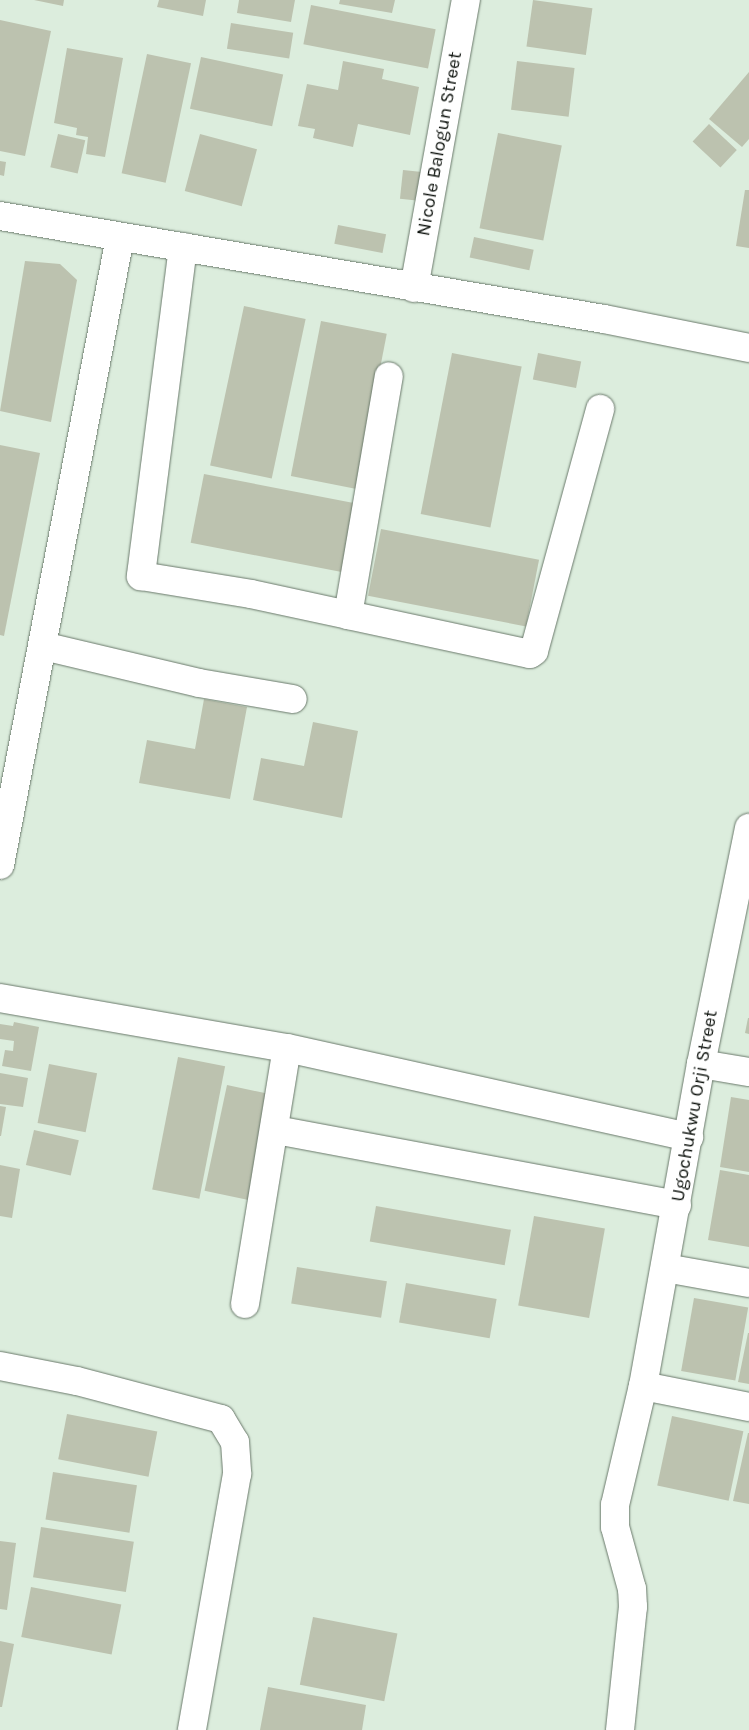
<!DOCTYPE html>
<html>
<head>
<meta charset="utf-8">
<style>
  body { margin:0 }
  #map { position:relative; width:749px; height:1730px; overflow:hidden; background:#dceddd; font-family:Karla,sans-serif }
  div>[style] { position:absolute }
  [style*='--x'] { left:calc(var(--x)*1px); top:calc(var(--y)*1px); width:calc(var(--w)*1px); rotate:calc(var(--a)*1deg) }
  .building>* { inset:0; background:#bcc2af; transform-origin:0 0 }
  .roads { filter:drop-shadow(0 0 1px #6a796b) drop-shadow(0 0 1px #6a796b) }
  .minor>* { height:28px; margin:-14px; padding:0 14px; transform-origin:14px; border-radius:14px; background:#fff }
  span { translate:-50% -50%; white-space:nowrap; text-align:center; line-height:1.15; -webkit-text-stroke:4px #fff; paint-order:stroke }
  .street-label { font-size:19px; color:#0d120d }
</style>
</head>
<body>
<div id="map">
  <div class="building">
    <i style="clip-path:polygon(34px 0,64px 0,63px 6px)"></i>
    <i style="clip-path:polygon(159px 0,206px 0,203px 16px,157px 7px)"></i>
    <i style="clip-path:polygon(239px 0,295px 0,291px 22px,237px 13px)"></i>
    <i style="clip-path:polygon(340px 0,395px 0,392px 13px,339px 4px)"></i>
    <i style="left:533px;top:0;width:60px;height:47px;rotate:8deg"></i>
    <i style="left:311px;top:5px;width:127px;height:40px;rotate:11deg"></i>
    <i style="clip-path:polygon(0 20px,51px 31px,25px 156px,0 151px)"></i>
    <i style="left:231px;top:23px;width:63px;height:26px;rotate:9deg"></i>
    <i style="clip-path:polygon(67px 48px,123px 58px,105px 157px,86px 154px,88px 137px,76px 135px,77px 128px,54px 123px)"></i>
    <i style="left:147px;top:54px;width:45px;height:122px;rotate:12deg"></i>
    <i style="left:201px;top:57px;width:84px;height:53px;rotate:12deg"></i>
    <i style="clip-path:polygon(343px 61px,384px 69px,382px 79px,419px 87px,410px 135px,358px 124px,353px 147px,313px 138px,315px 129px,298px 126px,307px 84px,338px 90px)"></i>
    <i style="left:517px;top:61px;width:58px;height:49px;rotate:7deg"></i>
    <i style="clip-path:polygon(749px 72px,749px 139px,742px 147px,709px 119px)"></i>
    <i style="left:709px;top:124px;width:38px;height:24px;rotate:43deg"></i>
    <i style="left:498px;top:133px;width:65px;height:97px;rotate:11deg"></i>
    <i style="left:58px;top:134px;width:28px;height:34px;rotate:13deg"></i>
    <i style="left:200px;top:134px;width:59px;height:59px;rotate:15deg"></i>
    <i style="clip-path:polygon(0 161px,6px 162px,4px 176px,0 175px)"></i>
    <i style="left:403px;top:170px;width:19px;height:29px;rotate:6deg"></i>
    <i style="clip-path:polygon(745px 190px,749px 190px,749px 248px,736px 246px)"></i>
    <i style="left:338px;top:225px;width:49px;height:19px;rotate:11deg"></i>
    <i style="left:474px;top:237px;width:61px;height:21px;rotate:12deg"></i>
    <i style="clip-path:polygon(25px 261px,60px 264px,77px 280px,51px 422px,0 411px)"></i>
    <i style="left:244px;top:306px;width:63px;height:163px;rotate:12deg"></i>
    <i style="left:321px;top:321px;width:67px;height:158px;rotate:11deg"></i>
    <i style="left:452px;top:353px;width:71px;height:164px;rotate:11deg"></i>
    <i style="left:538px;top:353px;width:44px;height:27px;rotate:11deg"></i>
    <i style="clip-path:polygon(0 445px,40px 453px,4px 636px,0 635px)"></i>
    <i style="left:204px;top:474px;width:159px;height:70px;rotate:11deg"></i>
    <i style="left:381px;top:529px;width:161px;height:68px;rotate:11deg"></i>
    <i style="clip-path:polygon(204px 699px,247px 707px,230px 799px,139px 783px,147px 740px,195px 749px)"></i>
    <i style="clip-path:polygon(313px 722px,358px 731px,342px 818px,253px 800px,261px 758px,304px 766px)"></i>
    <i style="clip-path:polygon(748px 1018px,749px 1018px,749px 1034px,745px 1033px)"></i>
    <i style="clip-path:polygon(14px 1022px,39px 1027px,31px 1071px,2px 1066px,5px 1050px,13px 1051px,14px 1041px,0 1039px,0 1024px,13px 1026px)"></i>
    <i style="left:178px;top:1057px;width:48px;height:135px;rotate:11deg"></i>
    <i style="left:49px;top:1064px;width:49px;height:60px;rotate:11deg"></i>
    <i style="clip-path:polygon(0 1073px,28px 1078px,23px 1107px,0 1104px)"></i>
    <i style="left:227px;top:1085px;width:51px;height:108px;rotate:12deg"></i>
    <i style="clip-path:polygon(731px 1097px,749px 1100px,749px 1172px,720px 1167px)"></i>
    <i style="clip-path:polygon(0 1106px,6px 1107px,1px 1136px,0 1136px)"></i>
    <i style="left:34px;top:1130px;width:46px;height:36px;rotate:13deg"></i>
    <i style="clip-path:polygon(0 1165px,20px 1169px,12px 1218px,0 1216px)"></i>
    <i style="clip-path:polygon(720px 1170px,749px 1175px,749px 1247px,708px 1240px)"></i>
    <i style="left:376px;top:1206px;width:137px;height:36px;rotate:10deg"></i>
    <i style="left:534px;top:1216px;width:72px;height:91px;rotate:10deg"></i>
    <i style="left:297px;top:1267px;width:91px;height:37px;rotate:9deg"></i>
    <i style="left:406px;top:1283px;width:92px;height:40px;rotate:10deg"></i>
    <i style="left:694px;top:1298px;width:55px;height:74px;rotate:10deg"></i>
    <i style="clip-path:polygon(748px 1333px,749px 1333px,749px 1384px,738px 1382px)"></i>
    <i style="left:67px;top:1414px;width:92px;height:46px;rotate:11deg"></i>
    <i style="left:672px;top:1416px;width:73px;height:71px;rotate:12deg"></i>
    <i style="clip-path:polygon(748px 1433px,749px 1433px,749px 1504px,733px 1501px)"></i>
    <i style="left:53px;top:1472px;width:85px;height:48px;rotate:9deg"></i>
    <i style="left:41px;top:1527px;width:94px;height:51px;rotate:9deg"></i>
    <i style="clip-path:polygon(0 1541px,16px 1543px,7px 1610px,0 1609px)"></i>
    <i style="left:31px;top:1587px;width:92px;height:51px;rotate:11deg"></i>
    <i style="left:313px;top:1617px;width:86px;height:69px;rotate:11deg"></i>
    <i style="clip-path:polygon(0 1641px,14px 1644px,2px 1707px,0 1707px)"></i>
    <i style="clip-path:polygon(268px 1687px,366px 1705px,362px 1730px,260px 1730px)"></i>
  </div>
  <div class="roads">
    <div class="minor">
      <i style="--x:0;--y:216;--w:613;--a:9.68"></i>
      <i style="--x:604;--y:319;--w:148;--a:11.3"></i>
      <i style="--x:183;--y:247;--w:332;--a:97.3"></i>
      <i style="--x:141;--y:576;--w:111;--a:9.3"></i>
      <i style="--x:251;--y:594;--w:99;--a:12.2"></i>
      <i style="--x:348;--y:615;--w:242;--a:-80.3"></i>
      <i style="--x:414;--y:288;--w:293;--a:-79.8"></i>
      <i style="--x:348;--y:615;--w:186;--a:12.1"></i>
      <i style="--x:530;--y:654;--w:5;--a:-37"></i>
      <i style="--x:534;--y:651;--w:251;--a:-74.7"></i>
      <i style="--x:43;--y:646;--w:160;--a:13.3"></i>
      <i style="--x:199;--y:683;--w:95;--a:9.7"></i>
      <i style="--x:0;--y:865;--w:639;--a:-79.18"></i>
      <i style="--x:0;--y:998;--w:291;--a:9.9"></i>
      <i style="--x:287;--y:1048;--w:412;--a:12.5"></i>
      <i style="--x:701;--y:1064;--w:49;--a:9.5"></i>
      <i style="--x:276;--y:1130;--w:408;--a:10.6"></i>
      <i style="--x:665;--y:1268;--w:85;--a:10.1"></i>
      <i style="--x:245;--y:1304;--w:259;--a:-80.7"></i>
      <i style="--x:0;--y:1366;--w:78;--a:11"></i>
      <i style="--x:77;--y:1381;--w:149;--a:14.8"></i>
      <i style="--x:221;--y:1419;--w:27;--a:59"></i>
      <i style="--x:235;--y:1442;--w:32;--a:86"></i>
      <i style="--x:237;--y:1474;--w:260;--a:100"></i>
      <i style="--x:643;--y:1386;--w:108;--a:11.2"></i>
      <i style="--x:620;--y:1730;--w:124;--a:-84"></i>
      <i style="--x:633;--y:1607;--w:18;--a:-93"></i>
      <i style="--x:632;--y:1589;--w:64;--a:-105.3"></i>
      <i style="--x:615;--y:1527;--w:22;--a:-90"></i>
      <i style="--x:615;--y:1505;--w:122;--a:-76.8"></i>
      <i style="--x:643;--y:1386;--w:327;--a:-79.8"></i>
      <i style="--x:701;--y:1064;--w:241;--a:-78.5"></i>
    </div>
  </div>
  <div class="street-label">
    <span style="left:440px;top:144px;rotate:-80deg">Nicole Balogun Street</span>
    <span style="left:695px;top:1106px;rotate:-80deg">Ugochukwu Orji Street</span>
  </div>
</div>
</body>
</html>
